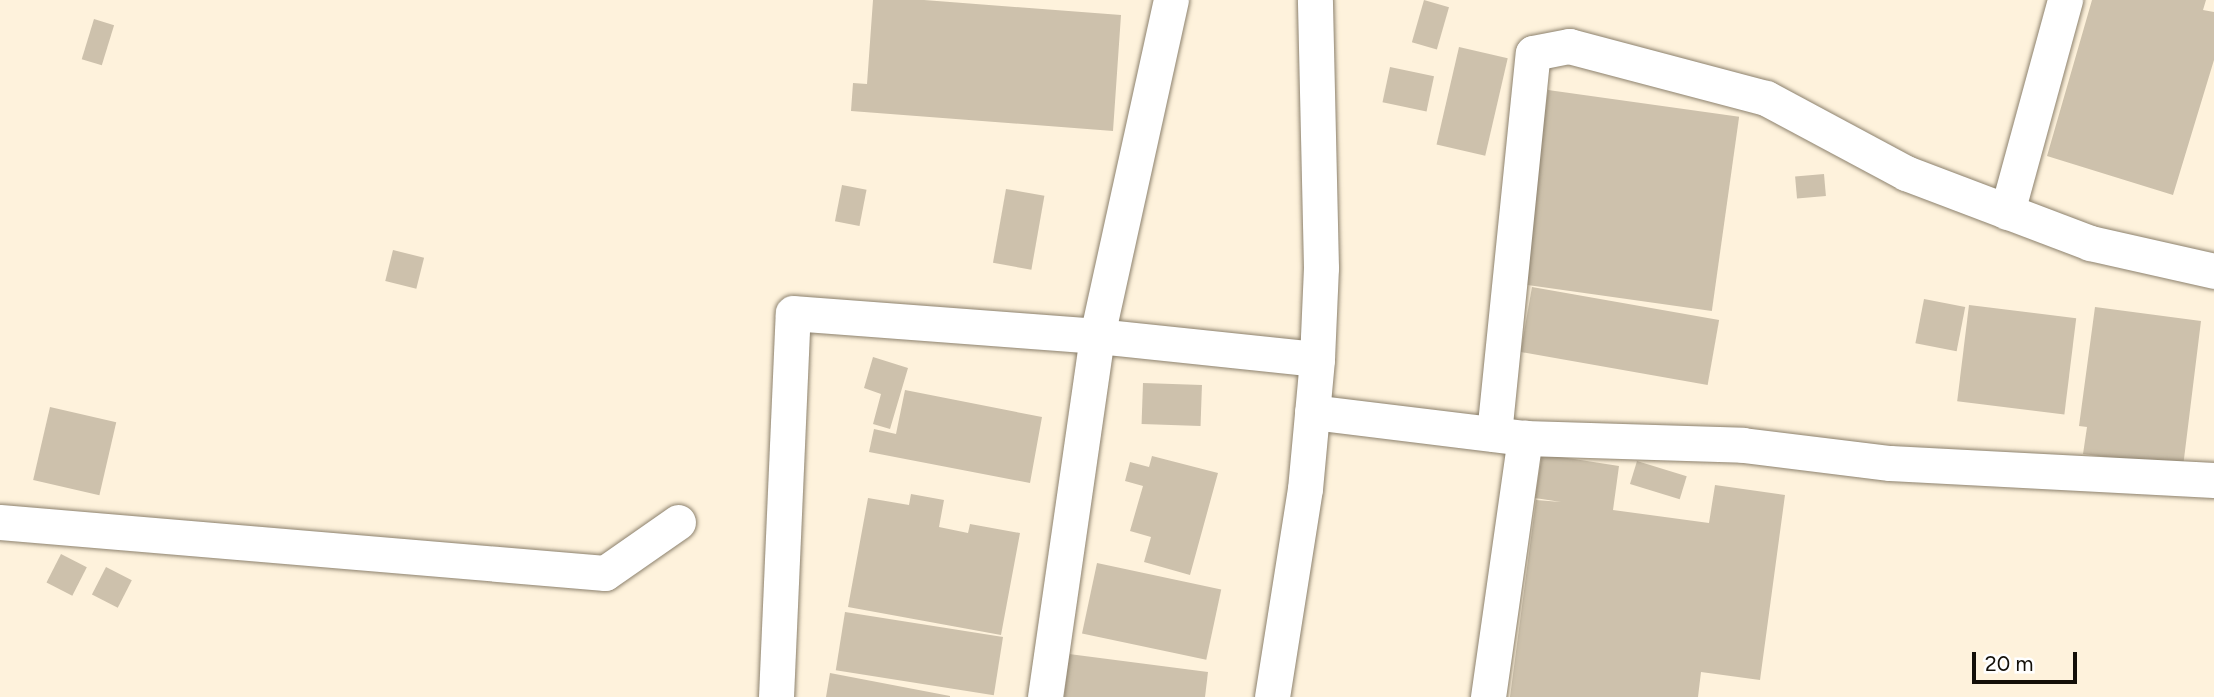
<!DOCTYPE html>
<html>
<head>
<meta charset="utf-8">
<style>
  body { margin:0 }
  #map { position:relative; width:2214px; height:697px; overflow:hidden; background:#fef2dc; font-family:Figtree,sans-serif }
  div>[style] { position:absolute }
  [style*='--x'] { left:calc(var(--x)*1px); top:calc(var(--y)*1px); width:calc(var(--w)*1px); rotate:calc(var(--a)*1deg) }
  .building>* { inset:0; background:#cdc1ac; transform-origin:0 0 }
  .roads { filter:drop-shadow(0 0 2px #8c816d) drop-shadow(0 0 2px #8c816d) }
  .minor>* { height:35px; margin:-17.5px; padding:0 17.5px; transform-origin:17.5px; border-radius:17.5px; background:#fff }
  span { translate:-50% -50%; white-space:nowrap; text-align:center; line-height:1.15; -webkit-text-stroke:5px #fff; paint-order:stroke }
  .scale { position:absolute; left:1972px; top:652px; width:105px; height:32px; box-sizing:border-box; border:4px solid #130f08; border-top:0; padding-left:9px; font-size:21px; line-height:24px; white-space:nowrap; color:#130f08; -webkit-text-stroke:5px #fff; paint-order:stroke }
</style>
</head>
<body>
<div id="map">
  <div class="building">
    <i style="clip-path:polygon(873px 0,924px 0,1121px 15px,1113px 131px,851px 111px,853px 83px,867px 84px)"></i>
    <i style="left:1424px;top:0;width:26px;height:44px;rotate:16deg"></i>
    <i style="clip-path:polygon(2092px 0,2206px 0,2203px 10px,2214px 12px,2214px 60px,2173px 195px,2047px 156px)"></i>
    <i style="left:94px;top:19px;width:21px;height:42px;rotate:17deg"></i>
    <i style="left:1459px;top:47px;width:50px;height:100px;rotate:13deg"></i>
    <i style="left:1390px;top:67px;width:45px;height:36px;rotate:12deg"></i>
    <i style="left:1548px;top:90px;width:193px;height:196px;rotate:8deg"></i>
    <i style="left:1824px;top:174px;width:22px;height:29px;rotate:85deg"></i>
    <i style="left:842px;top:185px;width:25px;height:37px;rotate:11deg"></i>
    <i style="left:1006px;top:189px;width:39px;height:75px;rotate:10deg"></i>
    <i style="left:393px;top:250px;width:32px;height:32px;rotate:14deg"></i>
    <i style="left:1532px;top:287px;width:190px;height:66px;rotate:10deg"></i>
    <i style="left:1924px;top:299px;width:42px;height:45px;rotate:11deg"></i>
    <i style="left:1969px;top:305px;width:108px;height:97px;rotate:7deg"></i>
    <i style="clip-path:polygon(2095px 307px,2201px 321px,2183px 467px,2083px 454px,2087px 427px,2079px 426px)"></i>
    <i style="clip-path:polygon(873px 357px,908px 368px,890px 429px,873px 424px,881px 394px,864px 388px)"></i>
    <i style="left:1143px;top:383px;width:59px;height:41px;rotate:2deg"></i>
    <i style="clip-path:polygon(905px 390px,1042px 417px,1030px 483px,869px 452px,874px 429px,896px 434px)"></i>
    <i style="left:50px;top:407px;width:68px;height:75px;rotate:13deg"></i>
    <i style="clip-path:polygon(1542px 454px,1619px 466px,1613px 510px,1709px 523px,1715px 485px,1785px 495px,1760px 680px,1701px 672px,1698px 697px,1510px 697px,1536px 500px,1561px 502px,1535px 498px)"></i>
    <i style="clip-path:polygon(1152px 456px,1218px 473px,1190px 575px,1144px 562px,1151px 537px,1130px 531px,1143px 486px,1125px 481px,1130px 462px,1149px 467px)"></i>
    <i style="left:1637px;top:461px;width:52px;height:24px;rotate:17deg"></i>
    <i style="clip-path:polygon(911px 494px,944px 500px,939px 527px,968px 533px,970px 524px,1020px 533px,1001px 635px,848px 607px,868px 498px,909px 505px)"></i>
    <i style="left:61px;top:554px;width:29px;height:32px;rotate:27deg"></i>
    <i style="left:1097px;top:563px;width:127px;height:72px;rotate:12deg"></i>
    <i style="left:106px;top:567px;width:29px;height:31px;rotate:27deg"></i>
    <i style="left:845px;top:612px;width:160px;height:59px;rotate:9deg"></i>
    <i style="clip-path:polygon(1069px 654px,1208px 672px,1205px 697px,1064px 697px)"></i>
    <i style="clip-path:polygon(830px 673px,950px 696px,950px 697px,826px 697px)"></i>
  </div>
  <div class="roads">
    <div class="minor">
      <i style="--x:2007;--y:212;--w:220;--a:-74.7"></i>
      <i style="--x:1312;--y:412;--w:215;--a:7"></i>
      <i style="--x:1525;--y:438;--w:218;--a:1.8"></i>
      <i style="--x:1743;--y:445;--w:148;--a:7"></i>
      <i style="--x:1890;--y:463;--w:324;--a:3"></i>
      <i style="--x:1494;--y:434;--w:383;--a:-84.2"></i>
      <i style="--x:1533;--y:53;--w:37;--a:-11"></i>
      <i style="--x:1569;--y:46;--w:204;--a:14.8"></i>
      <i style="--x:1766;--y:98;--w:159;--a:28.2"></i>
      <i style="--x:1906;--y:173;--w:197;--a:20.8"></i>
      <i style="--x:2090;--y:243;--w:127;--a:12.7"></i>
      <i style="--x:0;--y:522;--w:607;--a:4.82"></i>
      <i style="--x:605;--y:573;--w:89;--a:-34.9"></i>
      <i style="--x:776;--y:697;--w:384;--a:-87.5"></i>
      <i style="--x:793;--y:313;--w:305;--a:4.3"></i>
      <i style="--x:1097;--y:336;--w:221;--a:6"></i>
      <i style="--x:1317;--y:359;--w:91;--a:-87.5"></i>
      <i style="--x:1321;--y:268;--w:268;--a:-91.3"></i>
      <i style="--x:1045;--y:697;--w:365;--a:-81.8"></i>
      <i style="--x:1097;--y:336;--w:344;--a:-77.6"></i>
      <i style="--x:1272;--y:697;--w:211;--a:-81"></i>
      <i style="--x:1305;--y:489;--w:131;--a:-84.7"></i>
      <i style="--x:1488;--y:697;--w:262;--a:-81.9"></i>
    </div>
  </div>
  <div class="scale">20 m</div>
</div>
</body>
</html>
